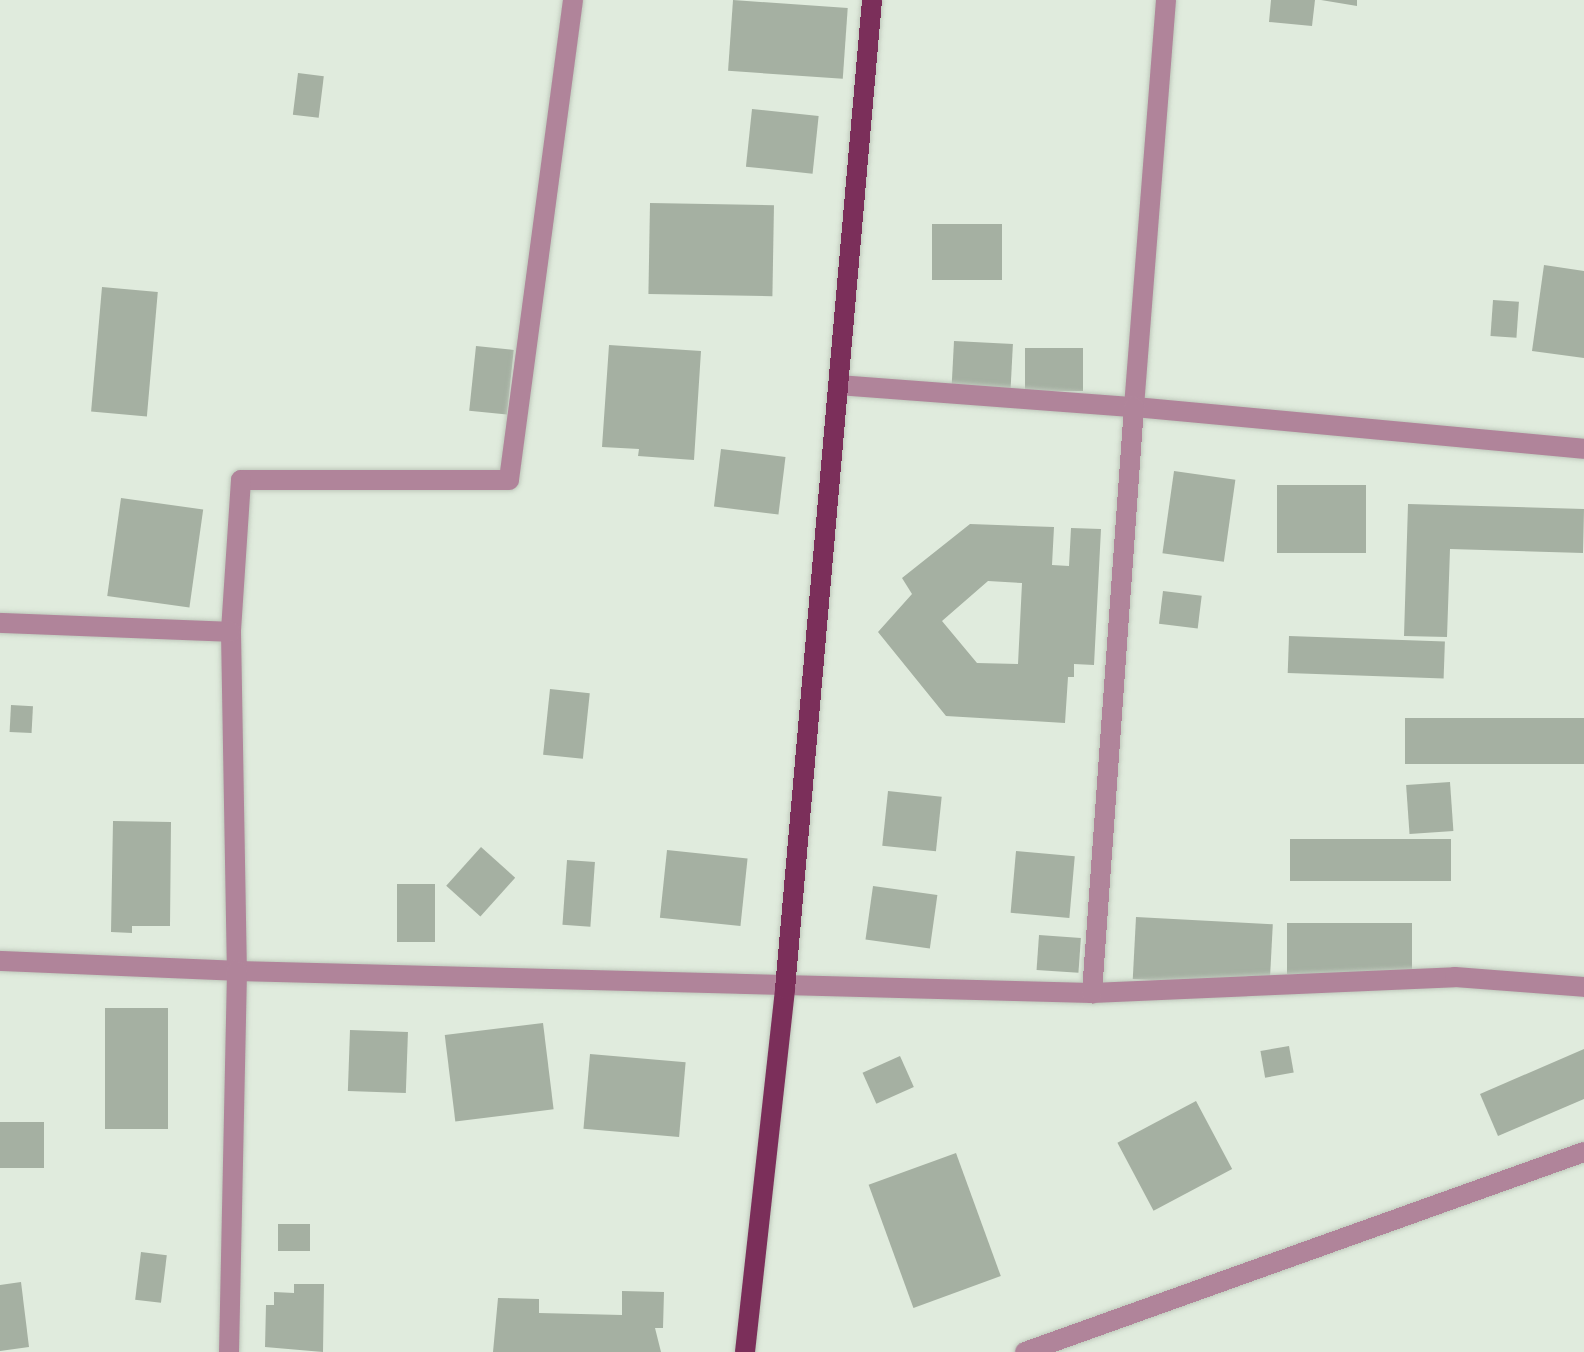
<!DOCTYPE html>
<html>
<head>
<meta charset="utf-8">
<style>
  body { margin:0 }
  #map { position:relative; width:1584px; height:1352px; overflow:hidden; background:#e0ebdd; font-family:"Noto Sans",sans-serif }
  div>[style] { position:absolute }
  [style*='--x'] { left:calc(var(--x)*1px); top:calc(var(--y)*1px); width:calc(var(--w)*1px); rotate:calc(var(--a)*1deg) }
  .building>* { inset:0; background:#a5b0a2; transform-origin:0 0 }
  .roads { filter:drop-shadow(0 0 2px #bec8bb) drop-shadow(0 0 2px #bec8bb) }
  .minor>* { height:20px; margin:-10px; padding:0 10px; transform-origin:10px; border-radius:10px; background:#b0849a }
  .major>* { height:20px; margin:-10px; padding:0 10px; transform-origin:10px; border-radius:10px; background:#7b2f5a }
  span { translate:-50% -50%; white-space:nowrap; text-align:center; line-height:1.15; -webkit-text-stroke:6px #edf9ea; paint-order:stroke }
</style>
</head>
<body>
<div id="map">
  <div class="building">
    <i style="left:733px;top:0;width:115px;height:71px;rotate:4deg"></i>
    <i style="clip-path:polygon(1271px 0,1315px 0,1312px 26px,1269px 22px)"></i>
    <i style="clip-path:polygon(1321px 0,1357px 0,1357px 6px)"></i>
    <i style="left:298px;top:73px;width:26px;height:42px;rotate:7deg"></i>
    <i style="left:752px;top:109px;width:67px;height:58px;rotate:6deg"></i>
    <i style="left:650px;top:203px;width:124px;height:91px;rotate:1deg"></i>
    <i style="left:932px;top:224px;width:70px;height:56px"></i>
    <i style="clip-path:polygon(1544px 265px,1584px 271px,1584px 358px,1532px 351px)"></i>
    <i style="left:102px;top:287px;width:56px;height:125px;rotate:5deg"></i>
    <i style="left:1493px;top:300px;width:26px;height:36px;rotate:4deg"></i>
    <i style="left:954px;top:341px;width:59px;height:48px;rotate:3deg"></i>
    <i style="clip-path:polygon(609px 345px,701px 351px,694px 460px,638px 456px,639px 449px,602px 447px)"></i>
    <i style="left:476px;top:346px;width:38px;height:65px;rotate:6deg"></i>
    <i style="left:1025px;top:348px;width:58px;height:43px"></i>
    <i style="left:721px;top:449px;width:65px;height:58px;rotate:7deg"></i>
    <i style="left:1174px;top:471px;width:62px;height:83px;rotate:8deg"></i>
    <i style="left:1277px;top:485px;width:89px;height:68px"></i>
    <i style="left:121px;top:498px;width:83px;height:99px;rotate:8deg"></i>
    <i style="clip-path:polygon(1408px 504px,1584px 509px,1583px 553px,1450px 549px,1447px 637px,1404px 636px)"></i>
    <i style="clip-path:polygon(evenodd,970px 524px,1054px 527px,1052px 565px,1069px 566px,1071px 528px,1101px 529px,1094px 665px,1074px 664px,1074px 677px,1068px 677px,1065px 723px,946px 716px,878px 632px,912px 594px,902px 578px,970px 524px,988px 581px,1022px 583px,1018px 664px,977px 663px,942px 621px,988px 581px)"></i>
    <i style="left:1163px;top:591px;width:39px;height:33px;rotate:7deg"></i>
    <i style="left:1289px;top:636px;width:156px;height:37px;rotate:2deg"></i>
    <i style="left:550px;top:689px;width:40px;height:66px;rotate:6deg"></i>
    <i style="left:11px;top:705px;width:22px;height:27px;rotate:3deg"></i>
    <i style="left:1584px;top:718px;width:46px;height:179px;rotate:90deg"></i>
    <i style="left:1450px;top:782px;width:49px;height:44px;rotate:86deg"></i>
    <i style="left:888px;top:791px;width:54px;height:55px;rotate:6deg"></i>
    <i style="clip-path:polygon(113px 821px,171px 822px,170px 926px,132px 926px,132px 933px,111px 932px)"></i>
    <i style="left:1290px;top:839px;width:161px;height:42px"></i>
    <i style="left:481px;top:847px;width:46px;height:52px;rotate:42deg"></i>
    <i style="left:667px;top:850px;width:81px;height:68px;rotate:6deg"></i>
    <i style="left:1016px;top:851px;width:59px;height:62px;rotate:5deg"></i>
    <i style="left:567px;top:860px;width:28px;height:65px;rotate:4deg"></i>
    <i style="left:397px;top:884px;width:38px;height:58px"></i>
    <i style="left:873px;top:886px;width:65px;height:54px;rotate:8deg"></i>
    <i style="left:1136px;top:917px;width:137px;height:62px;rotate:3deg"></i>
    <i style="left:1287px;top:923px;width:125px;height:51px"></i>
    <i style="left:1039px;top:935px;width:42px;height:35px;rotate:4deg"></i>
    <i style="left:105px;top:1008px;width:63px;height:121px"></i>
    <i style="left:543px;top:1023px;width:87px;height:99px;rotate:83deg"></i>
    <i style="left:350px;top:1030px;width:58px;height:61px;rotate:2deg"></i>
    <i style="left:1289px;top:1046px;width:27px;height:29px;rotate:80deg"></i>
    <i style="clip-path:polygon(1584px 1049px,1584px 1099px,1498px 1136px,1480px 1094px)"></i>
    <i style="left:590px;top:1054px;width:96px;height:75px;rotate:5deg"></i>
    <i style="left:900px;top:1056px;width:34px;height:41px;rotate:66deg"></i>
    <i style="left:1196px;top:1101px;width:77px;height:89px;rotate:62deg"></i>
    <i style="left:0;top:1122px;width:44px;height:46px"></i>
    <i style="left:956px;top:1153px;width:131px;height:93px;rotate:70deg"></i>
    <i style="left:278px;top:1224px;width:32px;height:27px"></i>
    <i style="left:141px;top:1252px;width:26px;height:48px;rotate:7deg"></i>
    <i style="clip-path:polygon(21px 1282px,29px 1347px,0 1351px,0 1285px)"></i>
    <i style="clip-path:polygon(294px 1284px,324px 1284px,323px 1352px,265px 1347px,266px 1305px,274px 1305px,274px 1292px,294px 1293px)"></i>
    <i style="clip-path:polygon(622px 1291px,664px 1292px,663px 1328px,655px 1328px,661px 1352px,493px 1352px,498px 1298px,539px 1299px,539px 1313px,622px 1315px)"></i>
  </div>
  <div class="roads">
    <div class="minor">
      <i style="--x:573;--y:0;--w:484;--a:97.6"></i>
      <i style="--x:509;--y:480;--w:268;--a:180"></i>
      <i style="--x:241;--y:480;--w:152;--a:93.8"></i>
      <i style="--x:231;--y:632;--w:339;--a:89"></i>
      <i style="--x:237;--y:971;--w:855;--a:1.47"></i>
      <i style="--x:1092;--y:993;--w:363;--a:-2.5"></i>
      <i style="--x:1455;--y:977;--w:129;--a:4.4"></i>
      <i style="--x:1166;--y:0;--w:408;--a:94.5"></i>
      <i style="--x:1134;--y:407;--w:452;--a:5.3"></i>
      <i style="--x:838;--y:385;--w:297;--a:4.3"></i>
      <i style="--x:1134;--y:407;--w:588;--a:94.1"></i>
      <i style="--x:0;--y:623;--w:231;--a:2.2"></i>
      <i style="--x:0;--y:961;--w:237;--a:2.4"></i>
      <i style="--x:237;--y:971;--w:381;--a:91.2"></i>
      <i style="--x:1025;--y:1352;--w:594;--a:-19.69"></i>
    </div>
    <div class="major">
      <i style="--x:745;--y:1352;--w:365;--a:-83.7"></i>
      <i style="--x:785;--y:989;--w:993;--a:-84.97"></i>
    </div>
  </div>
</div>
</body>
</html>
